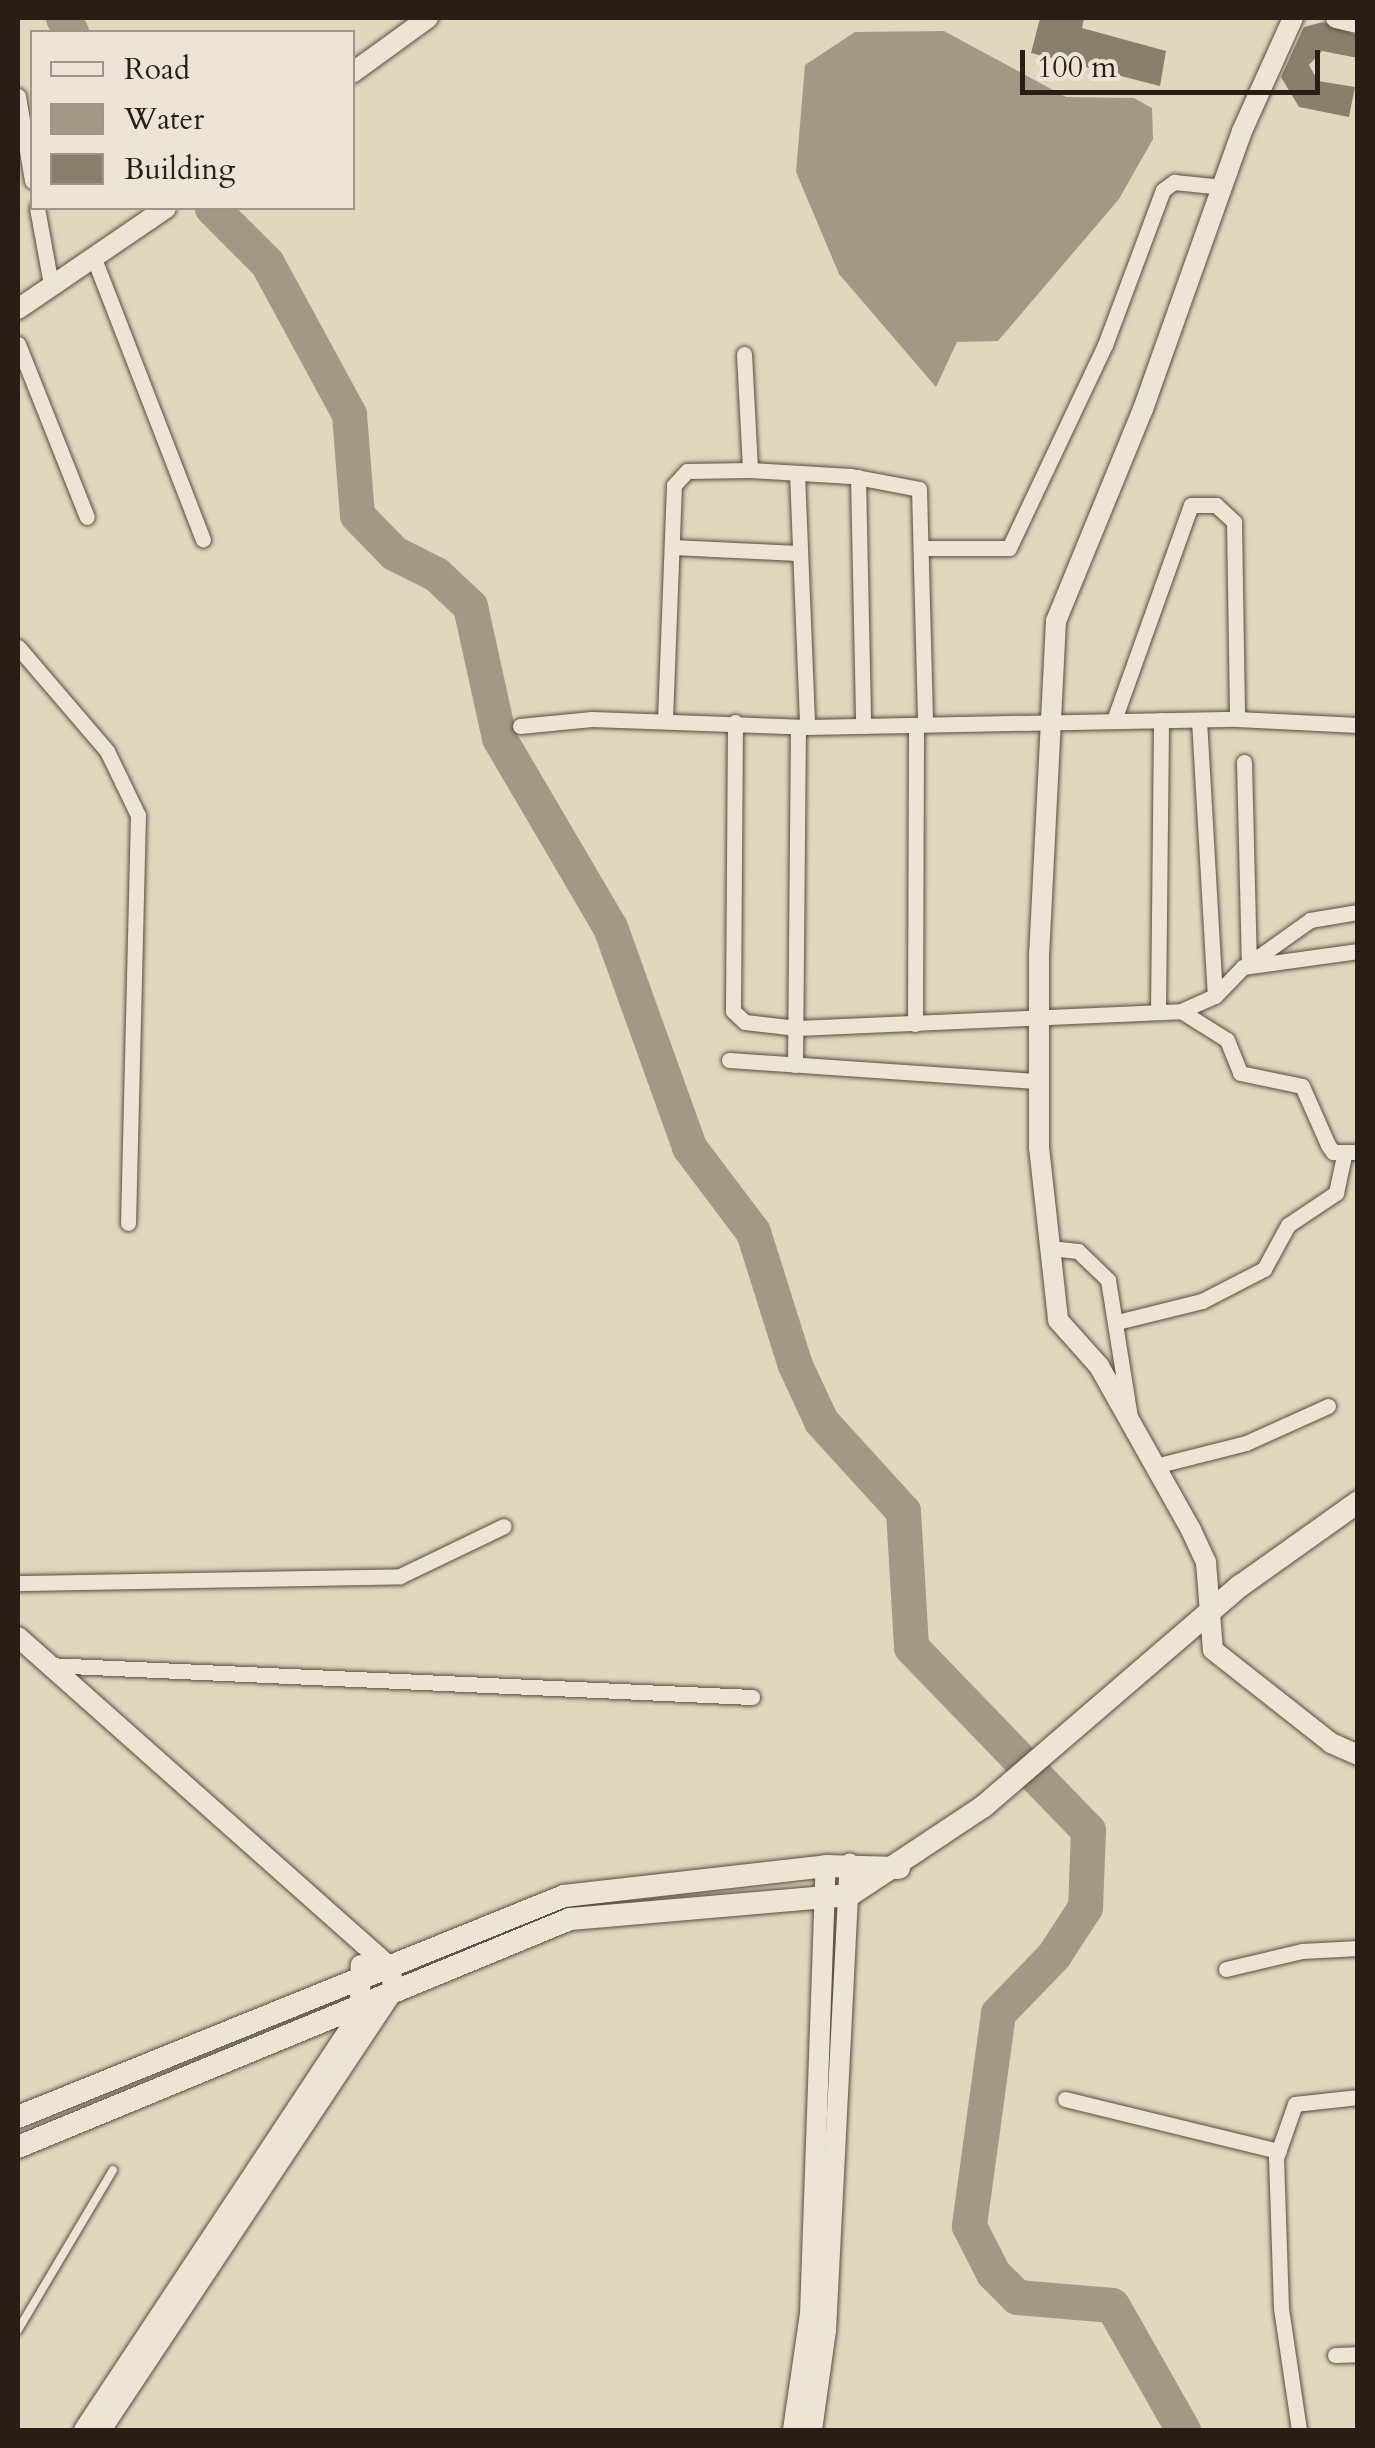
<!DOCTYPE html>
<html>
<head>
<meta charset="utf-8">
<style>
  body { margin:0 }
  #map { position:relative; width:1375px; height:2448px; overflow:hidden; background:#e1d7be; font-family:Cardo,serif }
  div>[style] { position:absolute }
  [style*='--x'] { left:calc(var(--x)*1px); top:calc(var(--y)*1px); width:calc(var(--w)*1px); rotate:calc(var(--a)*1deg) }
  .water>* { inset:0; background:#a29885 }
  .river>* { height:35px; margin:-17.5px; padding:0 17.5px; transform-origin:17.5px; border-radius:17.5px; background:#a29885 }
  .building>* { inset:0; background:#887f6d }
  .roads { filter:drop-shadow(0 0 2px #564d3f) drop-shadow(0 0 2px #564d3f) }
  .service>* { height:8px; margin:-4px; padding:0 4px; transform-origin:4px; border-radius:4px; background:#ece5d5 }
  .minor>* { height:15px; margin:-7.5px; padding:0 7.5px; transform-origin:7.5px; border-radius:7.5px; background:#ece5d5 }
  .tertiary>* { height:20px; margin:-10px; padding:0 10px; transform-origin:10px; border-radius:10px; background:#ece5d5 }
  .secondary>* { height:22px; margin:-11px; padding:0 11px; transform-origin:11px; border-radius:11px; background:#ece5d5 }
  span { translate:-50% -50%; white-space:nowrap; text-align:center; line-height:1.15; -webkit-text-stroke:10px #ece5d5; paint-order:stroke }
  .frame { position:absolute; inset:0; border:20px solid #271f15; pointer-events:none }
  .legend { position:absolute; left:30px; top:30px; width:325px; height:180px; box-sizing:border-box; background:#ece5d5; border:2px solid #9d9688; margin:0; padding:12px 18px; list-style:none; font-size:30px; color:#271f15 }
  .legend li { display:flex; align-items:center; gap:20px; height:50px }
  .legend b { width:50px; border:2px solid #9d9688 }
  .scale { position:absolute; left:1020px; top:50px; width:300px; height:45px; box-sizing:border-box; border:5px solid #271f15; border-top:0; padding-left:12px; font-size:30px; line-height:35px; white-space:nowrap; color:#271f15; -webkit-text-stroke:8px #ece5d5; paint-order:stroke }
</style>
</head>
<body>
<div id="map">
  <div class="water">
    <i style="clip-path:polygon(944px 31px,1066px 97px,1134px 98px,1152px 108px,1153px 139px,1119px 199px,998px 341px,957px 342px,936px 387px,839px 274px,796px 172px,805px 65px,855px 32px)"></i>
  </div>
  <div class="river">
    <i style="--x:63;--y:18;--w:16;--a:60"></i>
    <i style="--x:212;--y:208;--w:78;--a:45"></i>
    <i style="--x:267;--y:263;--w:172;--a:61.5"></i>
    <i style="--x:349;--y:414;--w:101;--a:85.5"></i>
    <i style="--x:357;--y:515;--w:53;--a:45.8"></i>
    <i style="--x:394;--y:553;--w:47;--a:26.6"></i>
    <i style="--x:436;--y:574;--w:47;--a:43.3"></i>
    <i style="--x:470;--y:606;--w:135;--a:77.6"></i>
    <i style="--x:499;--y:738;--w:219;--a:59.6"></i>
    <i style="--x:610;--y:927;--w:234;--a:70.2"></i>
    <i style="--x:689;--y:1147;--w:106;--a:53"></i>
    <i style="--x:753;--y:1232;--w:139;--a:72.5"></i>
    <i style="--x:795;--y:1365;--w:62;--a:65.1"></i>
    <i style="--x:821;--y:1421;--w:122;--a:47.7"></i>
    <i style="--x:903;--y:1511;--w:136;--a:86.6"></i>
    <i style="--x:911;--y:1647;--w:255;--a:46"></i>
    <i style="--x:1088;--y:1830;--w:77;--a:92.2"></i>
    <i style="--x:1085;--y:1907;--w:57;--a:122.9"></i>
    <i style="--x:1054;--y:1955;--w:81;--a:134"></i>
    <i style="--x:998;--y:2013;--w:215;--a:97.8"></i>
    <i style="--x:969;--y:2226;--w:53;--a:62.9"></i>
    <i style="--x:993;--y:2273;--w:34;--a:45"></i>
    <i style="--x:1017;--y:2297;--w:95;--a:4.8"></i>
    <i style="--x:1112;--y:2305;--w:144;--a:60.4"></i>
  </div>
  <div class="building">
    <i style="clip-path:polygon(1040px 18px,1084px 18px,1082px 28px,1166px 51px,1160px 86px,1031px 53px)"></i>
    <i style="clip-path:polygon(1323px 22px,1358px 36px,1358px 58px,1322px 51px,1309px 65px,1318px 81px,1355px 87px,1349px 117px,1299px 107px,1281px 77px,1304px 27px)"></i>
  </div>
  <div class="roads">
    <div class="service">
      <i style="--x:18;--y:2330;--w:186;--a:-59.3"></i>
    </div>
    <div class="minor">
      <i style="--x:18;--y:96;--w:86;--a:80.6"></i>
      <i style="--x:37;--y:208;--w:77;--a:79.6"></i>
      <i style="--x:93;--y:256;--w:304;--a:68.8"></i>
      <i style="--x:18;--y:344;--w:186;--a:68.3"></i>
      <i style="--x:744;--y:354;--w:116;--a:87"></i>
      <i style="--x:797;--y:473;--w:254;--a:87.7"></i>
      <i style="--x:858;--y:477;--w:249;--a:88.8"></i>
      <i style="--x:672;--y:547;--w:126;--a:2.7"></i>
      <i style="--x:921;--y:548;--w:88;--a:0"></i>
      <i style="--x:1009;--y:548;--w:225;--a:-64.7"></i>
      <i style="--x:1105;--y:345;--w:165;--a:-69.5"></i>
      <i style="--x:1163;--y:190;--w:14;--a:-36"></i>
      <i style="--x:1174;--y:182;--w:49;--a:5.8"></i>
      <i style="--x:18;--y:647;--w:137;--a:49.4"></i>
      <i style="--x:107;--y:751;--w:71;--a:64.2"></i>
      <i style="--x:138;--y:815;--w:408;--a:91.4"></i>
      <i style="--x:665;--y:719;--w:234;--a:-87.8"></i>
      <i style="--x:674;--y:485;--w:19;--a:-47"></i>
      <i style="--x:687;--y:471;--w:63;--a:-0.9"></i>
      <i style="--x:750;--y:470;--w:101;--a:3.4"></i>
      <i style="--x:851;--y:476;--w:69;--a:10.8"></i>
      <i style="--x:919;--y:489;--w:235;--a:88.5"></i>
      <i style="--x:1114;--y:720;--w:228;--a:-70.3"></i>
      <i style="--x:1191;--y:505;--w:25;--a:0"></i>
      <i style="--x:1216;--y:505;--w:25;--a:43"></i>
      <i style="--x:1234;--y:522;--w:197;--a:89.1"></i>
      <i style="--x:1199;--y:720;--w:276;--a:86.7"></i>
      <i style="--x:1215;--y:996;--w:40;--a:-46"></i>
      <i style="--x:1243;--y:967;--w:116;--a:-7.9"></i>
      <i style="--x:735;--y:722;--w:289;--a:90.4"></i>
      <i style="--x:733;--y:1011;--w:16;--a:43"></i>
      <i style="--x:745;--y:1022;--w:52;--a:6.6"></i>
      <i style="--x:797;--y:1028;--w:384;--a:-2.5"></i>
      <i style="--x:1181;--y:1011;--w:37;--a:-24"></i>
      <i style="--x:520;--y:726;--w:72;--a:-5.6"></i>
      <i style="--x:592;--y:719;--w:215;--a:2.1"></i>
      <i style="--x:807;--y:727;--w:430;--a:-1.1"></i>
      <i style="--x:1237;--y:719;--w:121;--a:2.8"></i>
      <i style="--x:1244;--y:762;--w:201;--a:88.6"></i>
      <i style="--x:1247;--y:965;--w:77;--a:-35.5"></i>
      <i style="--x:1310;--y:920;--w:49;--a:-9.5"></i>
      <i style="--x:1181;--y:1011;--w:54;--a:32.2"></i>
      <i style="--x:1227;--y:1040;--w:35;--a:68"></i>
      <i style="--x:1240;--y:1073;--w:63;--a:11.8"></i>
      <i style="--x:1302;--y:1086;--w:64;--a:66.2"></i>
      <i style="--x:1328;--y:1145;--w:9;--a:54"></i>
      <i style="--x:1333;--y:1152;--w:25;--a:0"></i>
      <i style="--x:1158;--y:1012;--w:292;--a:-89.4"></i>
      <i style="--x:915;--y:1024;--w:299;--a:-89.8"></i>
      <i style="--x:729;--y:1060;--w:311;--a:3.9"></i>
      <i style="--x:795;--y:1065;--w:338;--a:-89.5"></i>
      <i style="--x:1050;--y:1248;--w:28;--a:6"></i>
      <i style="--x:1078;--y:1251;--w:42;--a:44"></i>
      <i style="--x:1108;--y:1280;--w:139;--a:80.9"></i>
      <i style="--x:1117;--y:1322;--w:88;--a:-13.9"></i>
      <i style="--x:1202;--y:1301;--w:70;--a:-27.3"></i>
      <i style="--x:1264;--y:1269;--w:50;--a:-61.4"></i>
      <i style="--x:1288;--y:1225;--w:58;--a:-33.7"></i>
      <i style="--x:1336;--y:1193;--w:40;--a:-78"></i>
      <i style="--x:1159;--y:1465;--w:90;--a:-14.2"></i>
      <i style="--x:1246;--y:1443;--w:90;--a:-24.3"></i>
      <i style="--x:18;--y:1583;--w:382;--a:-1"></i>
      <i style="--x:400;--y:1576;--w:115;--a:-25.7"></i>
      <i style="--x:47;--y:1665;--w:706;--a:2.6"></i>
      <i style="--x:1226;--y:1969;--w:78;--a:-13.3"></i>
      <i style="--x:1302;--y:1951;--w:56;--a:-3.1"></i>
      <i style="--x:1065;--y:2099;--w:220;--a:13.7"></i>
      <i style="--x:1335;--y:2355;--w:23;--a:-2"></i>
      <i style="--x:1299;--y:2430;--w:123;--a:-98.4"></i>
      <i style="--x:1281;--y:2308;--w:150;--a:-91.9"></i>
      <i style="--x:1276;--y:2158;--w:57;--a:-70.6"></i>
      <i style="--x:1295;--y:2104;--w:63;--a:-6.3"></i>
    </div>
    <div class="tertiary">
      <i style="--x:1293;--y:18;--w:124;--a:114.3"></i>
      <i style="--x:1242;--y:131;--w:295;--a:109.6"></i>
      <i style="--x:1143;--y:409;--w:229;--a:112.3"></i>
      <i style="--x:1056;--y:621;--w:332;--a:92.9"></i>
      <i style="--x:1039;--y:953;--w:194;--a:90"></i>
      <i style="--x:1039;--y:1147;--w:174;--a:83.7"></i>
      <i style="--x:1058;--y:1320;--w:62;--a:48.3"></i>
      <i style="--x:1099;--y:1366;--w:188;--a:60.7"></i>
      <i style="--x:1191;--y:1530;--w:35;--a:65"></i>
      <i style="--x:1206;--y:1562;--w:88;--a:85.5"></i>
      <i style="--x:1213;--y:1650;--w:150;--a:38.2"></i>
      <i style="--x:1331;--y:1743;--w:30;--a:24"></i>
      <i style="--x:1336;--y:18;--w:23;--a:13"></i>
      <i style="--x:352;--y:73;--w:94;--a:-35.9"></i>
      <i style="--x:18;--y:309;--w:179;--a:-34.3"></i>
      <i style="--x:18;--y:1637;--w:499;--a:41.6"></i>
      <i style="--x:391;--y:1968;--w:23;--a:85"></i>
      <i style="--x:393;--y:1991;--w:527;--a:123.63"></i>
      <i style="--x:84;--y:2430;--w:484;--a:-56.5"></i>
      <i style="--x:351;--y:2026;--w:24;--a:-68"></i>
      <i style="--x:360;--y:2004;--w:39;--a:-89"></i>
      <i style="--x:793;--y:2430;--w:117;--a:-81.7"></i>
      <i style="--x:810;--y:2314;--w:448;--a:-88"></i>
      <i style="--x:812;--y:2430;--w:100;--a:-82"></i>
      <i style="--x:826;--y:2331;--w:468;--a:-87.1"></i>
    </div>
    <div class="secondary">
      <i style="--x:18;--y:2117;--w:589;--a:-22.04"></i>
      <i style="--x:564;--y:1896;--w:264;--a:-6.5"></i>
      <i style="--x:826;--y:1866;--w:73;--a:1.6"></i>
      <i style="--x:18;--y:2147;--w:597;--a:-22.44"></i>
      <i style="--x:570;--y:1919;--w:281;--a:-4.9"></i>
      <i style="--x:850;--y:1895;--w:161;--a:-33.6"></i>
      <i style="--x:984;--y:1806;--w:338;--a:-40.7"></i>
      <i style="--x:1240;--y:1586;--w:145;--a:-35.4"></i>
    </div>
  </div>
  <div class="frame"></div>
  <ul class="legend">
  <li><b style="height:12px;background:#ece5d5"></b>Road</li>
  <li><b style="height:28px;background:#a29885"></b>Water</li>
  <li><b style="height:28px;background:#887f6d"></b>Building</li>
  </ul>
  <div class="scale">100 m</div>
</div>
</body>
</html>
